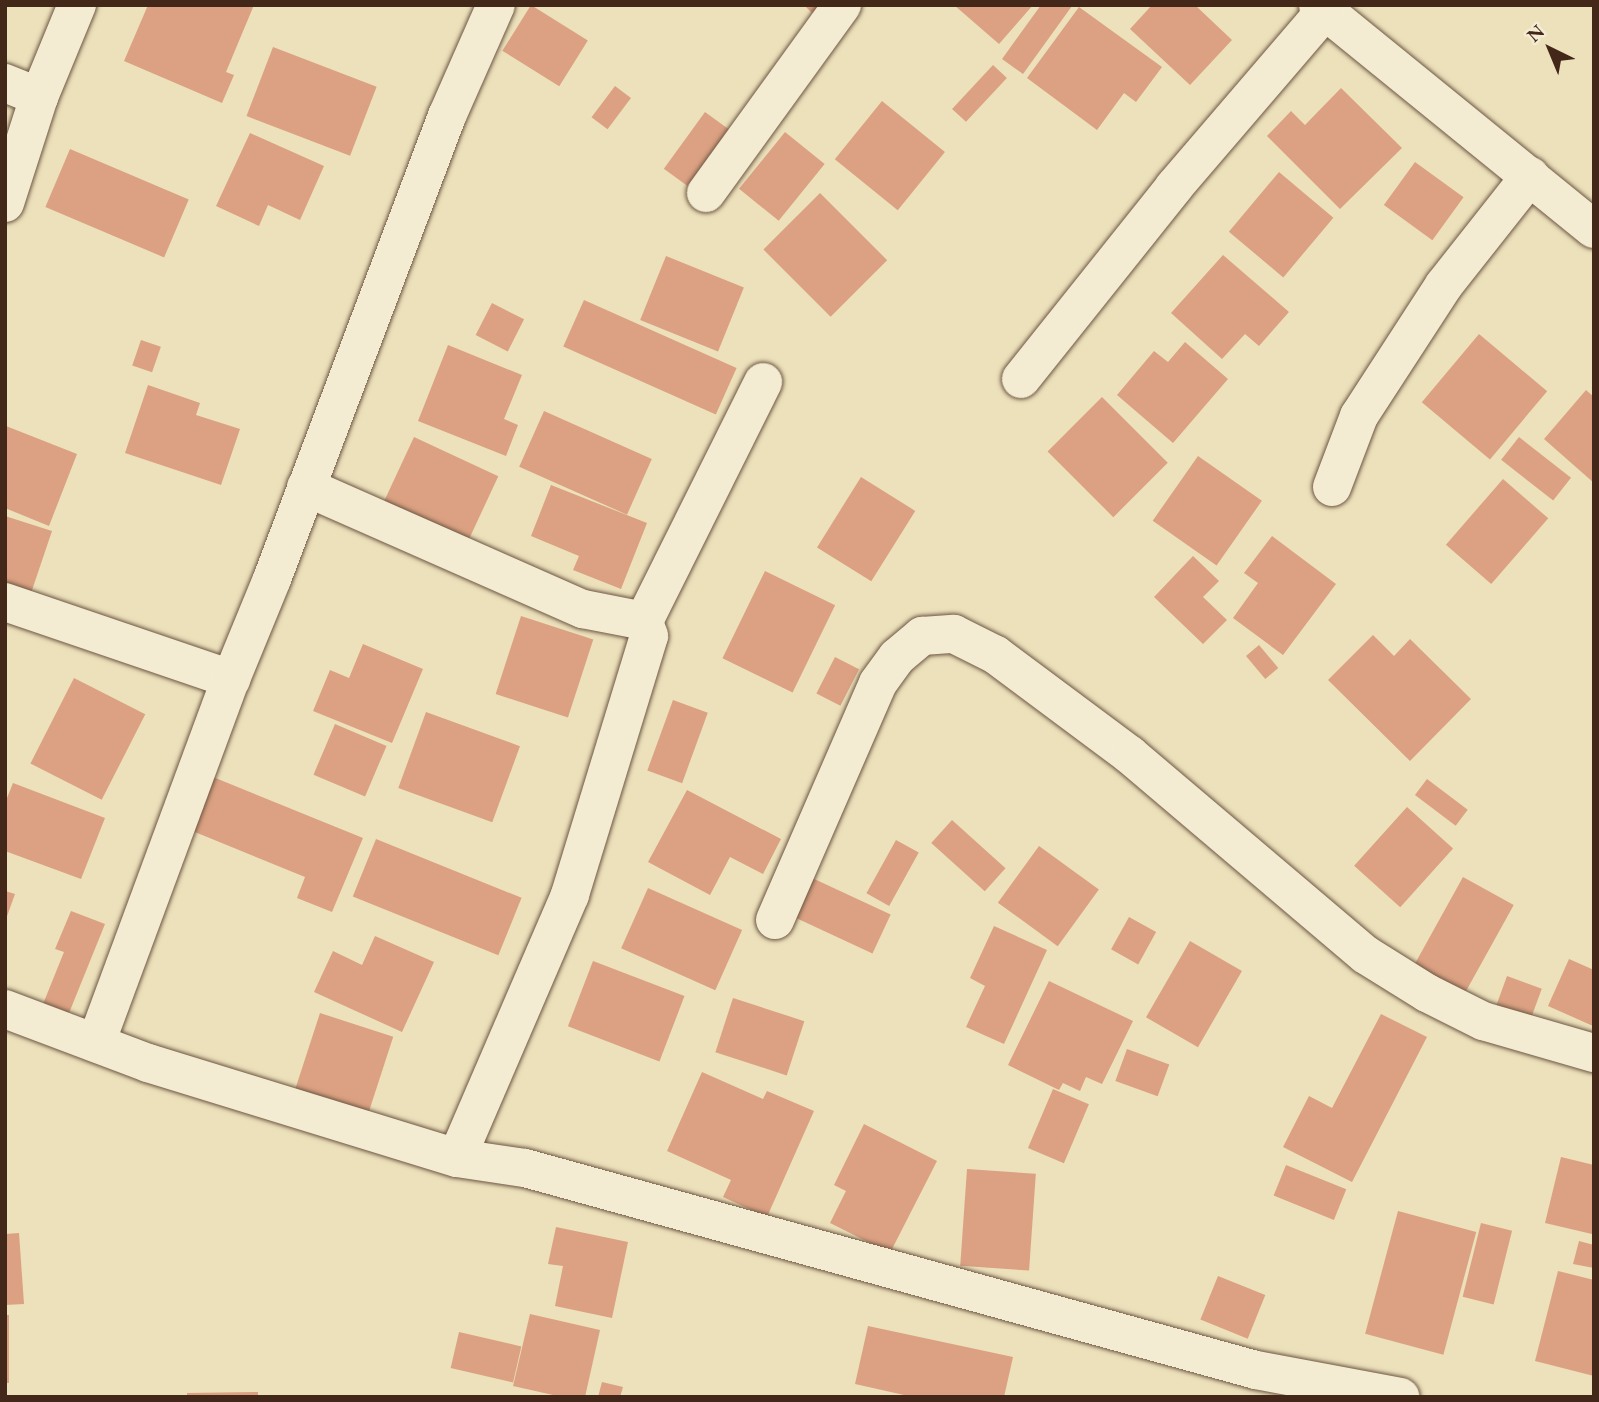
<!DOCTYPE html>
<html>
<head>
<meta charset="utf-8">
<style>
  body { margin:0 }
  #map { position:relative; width:1599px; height:1402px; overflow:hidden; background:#ece1bb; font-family:"EB Garamond",serif }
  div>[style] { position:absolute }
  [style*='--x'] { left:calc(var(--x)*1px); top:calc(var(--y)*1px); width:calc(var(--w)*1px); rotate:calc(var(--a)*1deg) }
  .building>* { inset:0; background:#dba182; transform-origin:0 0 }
  .roads { filter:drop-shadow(0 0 2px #6d5642) drop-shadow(0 0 2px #6d5642) }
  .street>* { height:38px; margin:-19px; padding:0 19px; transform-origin:19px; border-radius:19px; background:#f3ecd3 }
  span { translate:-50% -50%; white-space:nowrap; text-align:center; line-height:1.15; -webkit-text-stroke:5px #f3ecd3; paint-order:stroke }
  .frame { position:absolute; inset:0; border:7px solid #43281a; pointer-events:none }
  .north { position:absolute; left:1515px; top:14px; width:70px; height:70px; -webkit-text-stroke:5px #f3ecd3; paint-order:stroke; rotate:317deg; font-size:19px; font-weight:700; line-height:28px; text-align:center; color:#43281a }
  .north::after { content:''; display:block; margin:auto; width:24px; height:32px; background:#43281a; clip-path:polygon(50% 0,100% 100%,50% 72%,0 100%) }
</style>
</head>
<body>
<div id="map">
  <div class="building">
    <i style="clip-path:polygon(148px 5px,254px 5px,226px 72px,234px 75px,222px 103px,124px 61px)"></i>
    <i style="left:531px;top:5px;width:67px;height:54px;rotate:32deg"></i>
    <i style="clip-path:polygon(804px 5px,819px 5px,812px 13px)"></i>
    <i style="clip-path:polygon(954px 5px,1033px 5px,999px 44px)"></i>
    <i style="clip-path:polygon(1041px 5px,1072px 6px,1023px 74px,1002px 59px)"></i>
    <i style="clip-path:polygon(1152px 5px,1195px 5px,1232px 40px,1190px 85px,1130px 29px)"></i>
    <i style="clip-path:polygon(1079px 7px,1162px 67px,1136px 102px,1124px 93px,1097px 130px,1027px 78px)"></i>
    <i style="left:273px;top:47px;width:111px;height:74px;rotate:21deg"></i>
    <i style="left:993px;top:65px;width:19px;height:60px;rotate:43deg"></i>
    <i style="left:615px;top:86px;width:20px;height:39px;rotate:37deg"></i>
    <i style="clip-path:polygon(1341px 88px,1402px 148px,1340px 209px,1267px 136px,1291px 111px,1305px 125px)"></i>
    <i style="left:882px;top:101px;width:81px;height:75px;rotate:39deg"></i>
    <i style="left:705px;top:112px;width:37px;height:70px;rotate:36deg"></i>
    <i style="left:785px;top:132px;width:51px;height:73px;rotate:39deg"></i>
    <i style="clip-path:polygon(250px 133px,324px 166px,300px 220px,268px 205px,259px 226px,216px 206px)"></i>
    <i style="left:70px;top:149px;width:129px;height:63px;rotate:23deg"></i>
    <i style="left:1415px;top:162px;width:60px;height:53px;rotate:36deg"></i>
    <i style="left:1279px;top:172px;width:71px;height:78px;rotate:40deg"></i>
    <i style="left:820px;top:193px;width:95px;height:80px;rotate:45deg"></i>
    <i style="clip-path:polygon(1223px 255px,1289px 312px,1259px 346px,1245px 334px,1222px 359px,1171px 313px)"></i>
    <i style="left:666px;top:256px;width:84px;height:69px;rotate:22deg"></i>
    <i style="left:584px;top:300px;width:167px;height:51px;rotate:24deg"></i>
    <i style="left:492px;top:303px;width:36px;height:36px;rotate:27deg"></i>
    <i style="left:1479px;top:334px;width:89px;height:89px;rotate:40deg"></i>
    <i style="left:141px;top:340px;width:21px;height:27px;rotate:19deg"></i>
    <i style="clip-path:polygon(1185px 342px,1228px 379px,1173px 443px,1117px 395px,1154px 351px,1168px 362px)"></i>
    <i style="clip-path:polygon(448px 345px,522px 375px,504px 419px,518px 425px,506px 456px,418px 421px)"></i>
    <i style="clip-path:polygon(148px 385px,200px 403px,196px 415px,240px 429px,221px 485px,125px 453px)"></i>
    <i style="clip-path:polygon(1586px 390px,1594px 397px,1594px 483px,1544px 439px)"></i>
    <i style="left:1102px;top:397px;width:93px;height:77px;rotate:45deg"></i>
    <i style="left:544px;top:411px;width:118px;height:61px;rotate:24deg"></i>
    <i style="clip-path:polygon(6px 426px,77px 454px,49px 526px,5px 508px)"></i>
    <i style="left:414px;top:437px;width:93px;height:76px;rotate:25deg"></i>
    <i style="left:1519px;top:437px;width:66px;height:29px;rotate:38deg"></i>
    <i style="left:1198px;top:456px;width:78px;height:79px;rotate:35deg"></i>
    <i style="left:861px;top:477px;width:64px;height:83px;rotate:32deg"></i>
    <i style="left:1503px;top:479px;width:60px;height:87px;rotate:41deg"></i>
    <i style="clip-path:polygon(551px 485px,647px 523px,621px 589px,573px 570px,579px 556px,531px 536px)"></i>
    <i style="clip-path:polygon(5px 516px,52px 531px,29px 599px,5px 592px)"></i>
    <i style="clip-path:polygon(1272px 536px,1336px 584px,1283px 655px,1233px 618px,1258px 583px,1244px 573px)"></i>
    <i style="clip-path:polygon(1193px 556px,1219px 581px,1203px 597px,1227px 620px,1203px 644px,1154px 597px)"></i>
    <i style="left:765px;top:571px;width:78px;height:97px;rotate:26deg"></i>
    <i style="left:521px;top:616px;width:76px;height:82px;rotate:18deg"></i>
    <i style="clip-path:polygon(1373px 635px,1394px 656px,1410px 639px,1471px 699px,1410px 761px,1328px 680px)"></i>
    <i style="clip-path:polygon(363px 644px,423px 669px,392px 743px,313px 711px,330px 670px,349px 678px)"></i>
    <i style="left:1259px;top:645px;width:30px;height:17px;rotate:50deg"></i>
    <i style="left:835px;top:657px;width:27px;height:41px;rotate:27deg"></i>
    <i style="left:74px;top:678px;width:80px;height:96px;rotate:27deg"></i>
    <i style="left:673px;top:700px;width:37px;height:75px;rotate:20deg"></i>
    <i style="left:426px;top:712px;width:100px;height:81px;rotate:20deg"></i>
    <i style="left:335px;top:724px;width:56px;height:55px;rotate:23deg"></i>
    <i style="clip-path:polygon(213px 777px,363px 838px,332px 912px,297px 898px,305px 877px,190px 830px)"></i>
    <i style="left:1427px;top:779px;width:51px;height:20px;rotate:37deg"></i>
    <i style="clip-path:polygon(13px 783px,105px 818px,81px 879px,5px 851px,5px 803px)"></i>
    <i style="clip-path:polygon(687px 790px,781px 839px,763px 874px,730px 857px,710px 895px,648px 862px)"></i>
    <i style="left:1407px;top:807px;width:62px;height:79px;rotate:42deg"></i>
    <i style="left:952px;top:820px;width:72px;height:31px;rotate:42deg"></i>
    <i style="left:376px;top:839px;width:157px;height:62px;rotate:22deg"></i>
    <i style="left:896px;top:840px;width:26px;height:61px;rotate:29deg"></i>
    <i style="left:1039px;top:846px;width:74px;height:70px;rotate:36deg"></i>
    <i style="left:810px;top:877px;width:89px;height:43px;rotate:25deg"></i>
    <i style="left:1463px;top:877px;width:58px;height:100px;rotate:29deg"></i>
    <i style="left:648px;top:888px;width:103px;height:66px;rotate:24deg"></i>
    <i style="clip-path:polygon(5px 891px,15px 894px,6px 919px,5px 919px)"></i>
    <i style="clip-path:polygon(71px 911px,105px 924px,67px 1018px,41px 1009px,64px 952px,55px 949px)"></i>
    <i style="left:1129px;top:917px;width:31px;height:37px;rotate:29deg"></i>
    <i style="clip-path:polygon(994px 926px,1047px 950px,1004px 1044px,966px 1027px,985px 986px,970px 978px)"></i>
    <i style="clip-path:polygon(375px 936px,434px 962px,402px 1032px,314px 992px,333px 951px,362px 965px)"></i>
    <i style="left:1190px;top:941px;width:60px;height:88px;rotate:30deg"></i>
    <i style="clip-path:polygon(1569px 959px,1594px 970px,1593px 1026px,1548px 1006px)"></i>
    <i style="left:593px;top:961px;width:98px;height:70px;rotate:21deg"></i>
    <i style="left:1507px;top:976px;width:37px;height:39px;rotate:20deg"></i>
    <i style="clip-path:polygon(1049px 981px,1133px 1021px,1102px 1084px,1086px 1077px,1080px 1091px,1063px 1083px,1059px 1090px,1008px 1065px)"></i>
    <i style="left:733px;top:998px;width:75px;height:57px;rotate:18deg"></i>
    <i style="left:320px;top:1013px;width:77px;height:86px;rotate:18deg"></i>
    <i style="clip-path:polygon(1381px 1014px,1427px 1037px,1352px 1182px,1283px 1147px,1309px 1096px,1332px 1108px)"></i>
    <i style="left:1127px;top:1049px;width:45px;height:34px;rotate:20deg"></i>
    <i style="clip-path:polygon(702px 1072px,763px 1099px,767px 1091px,814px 1111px,767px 1217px,723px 1197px,731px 1180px,667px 1151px)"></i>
    <i style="left:1053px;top:1089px;width:39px;height:64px;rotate:23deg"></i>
    <i style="clip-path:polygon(864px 1124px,937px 1161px,890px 1253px,830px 1223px,846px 1191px,834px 1185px)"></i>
    <i style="clip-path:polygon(1561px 1157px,1594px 1165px,1592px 1234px,1545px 1223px)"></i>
    <i style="left:1286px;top:1165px;width:65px;height:33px;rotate:22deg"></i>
    <i style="left:967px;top:1169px;width:69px;height:97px;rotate:4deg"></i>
    <i style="left:1398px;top:1211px;width:81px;height:127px;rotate:15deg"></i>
    <i style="left:1481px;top:1223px;width:32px;height:76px;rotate:14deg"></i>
    <i style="clip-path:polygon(556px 1227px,628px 1242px,612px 1318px,555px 1306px,563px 1266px,548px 1264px)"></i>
    <i style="clip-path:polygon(19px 1233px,24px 1304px,5px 1305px,5px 1234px)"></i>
    <i style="clip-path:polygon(1579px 1241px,1594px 1245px,1594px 1268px,1573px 1264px)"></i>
    <i style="clip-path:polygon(1558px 1271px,1594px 1280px,1594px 1376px,1535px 1361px)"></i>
    <i style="left:1218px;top:1276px;width:51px;height:47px;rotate:22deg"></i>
    <i style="clip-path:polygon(530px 1314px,600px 1330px,585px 1397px,562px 1397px,513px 1386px)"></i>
    <i style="left:5px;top:1315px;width:4px;height:68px"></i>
    <i style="clip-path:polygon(868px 1326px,1013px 1357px,1004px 1397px,913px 1397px,855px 1384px)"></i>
    <i style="left:459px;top:1332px;width:64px;height:37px;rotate:13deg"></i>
    <i style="clip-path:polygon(602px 1382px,623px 1387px,620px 1397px,598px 1397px)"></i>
    <i style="clip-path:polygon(258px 1392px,258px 1397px,187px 1397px,187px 1393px)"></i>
  </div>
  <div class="roads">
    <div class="street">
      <i style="--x:1318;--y:5;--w:355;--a:39.1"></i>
      <i style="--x:5;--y:83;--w:37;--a:22"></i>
      <i style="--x:706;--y:193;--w:232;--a:-54.1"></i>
      <i style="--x:5;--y:203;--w:111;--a:-72.2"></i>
      <i style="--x:39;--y:97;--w:100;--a:-67.6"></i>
      <i style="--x:1021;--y:379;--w:246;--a:-51.4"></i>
      <i style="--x:1174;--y:187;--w:232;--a:-49.4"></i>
      <i style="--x:306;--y:487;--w:303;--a:23.8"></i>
      <i style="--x:583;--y:609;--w:62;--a:11.1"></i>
      <i style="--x:644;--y:621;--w:16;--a:72"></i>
      <i style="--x:649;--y:636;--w:271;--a:107"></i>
      <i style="--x:570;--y:895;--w:286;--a:113.3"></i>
      <i style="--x:1332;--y:487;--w:76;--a:-69.2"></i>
      <i style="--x:1359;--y:416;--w:156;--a:-57"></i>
      <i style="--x:1444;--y:285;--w:139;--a:-51.7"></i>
      <i style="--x:5;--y:602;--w:239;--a:18.8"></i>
      <i style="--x:644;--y:621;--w:267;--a:-63.5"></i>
      <i style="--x:775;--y:920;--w:258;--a:-66.5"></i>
      <i style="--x:878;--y:683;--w:32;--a:-54"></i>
      <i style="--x:897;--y:657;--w:33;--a:-40"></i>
      <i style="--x:922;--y:636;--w:32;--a:-4"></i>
      <i style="--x:954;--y:634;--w:47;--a:26.6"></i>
      <i style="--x:996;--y:655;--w:167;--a:36.7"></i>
      <i style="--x:1130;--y:755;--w:309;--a:40.3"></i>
      <i style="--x:1366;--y:955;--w:72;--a:31.9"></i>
      <i style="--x:1427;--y:993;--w:63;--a:26.6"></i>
      <i style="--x:1483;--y:1021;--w:116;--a:16.1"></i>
      <i style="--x:5;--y:1009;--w:153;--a:20.7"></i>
      <i style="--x:148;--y:1063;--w:323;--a:17.1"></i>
      <i style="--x:457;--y:1158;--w:69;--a:8.4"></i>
      <i style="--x:525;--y:1168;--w:758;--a:15.45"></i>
      <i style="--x:1256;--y:1370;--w:147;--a:10.6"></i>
      <i style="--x:96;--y:1043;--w:388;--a:-69.7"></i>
      <i style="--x:231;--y:679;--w:108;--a:-67.7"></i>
      <i style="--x:272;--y:579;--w:495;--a:-69.3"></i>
      <i style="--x:447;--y:116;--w:121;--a:-66.2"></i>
    </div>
  </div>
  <div class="frame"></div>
  <div class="north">N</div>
</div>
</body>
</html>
